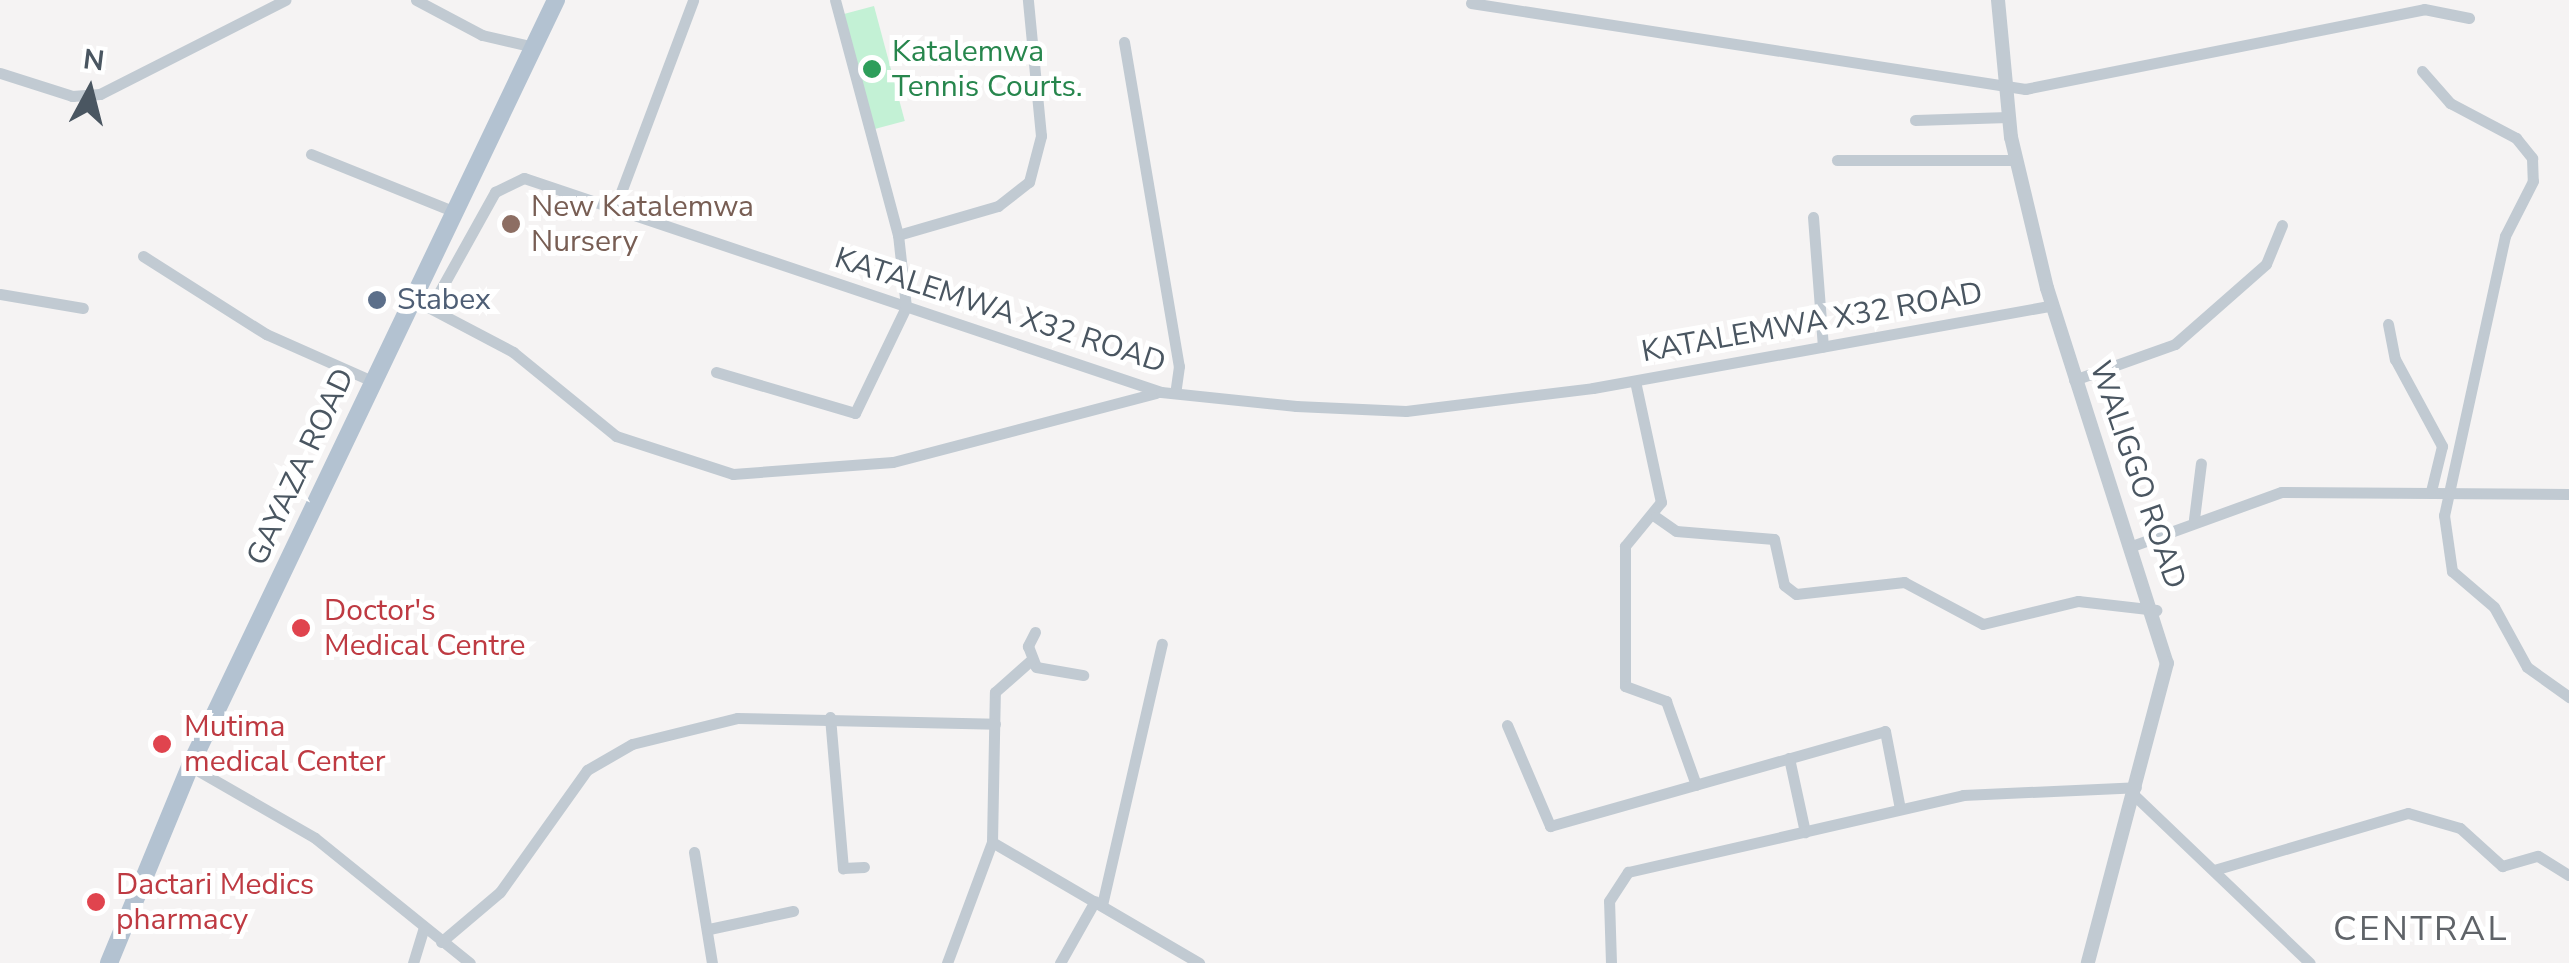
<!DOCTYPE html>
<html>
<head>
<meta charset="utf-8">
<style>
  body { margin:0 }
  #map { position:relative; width:2569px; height:963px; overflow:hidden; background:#f5f3f3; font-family:"Nunito Sans",sans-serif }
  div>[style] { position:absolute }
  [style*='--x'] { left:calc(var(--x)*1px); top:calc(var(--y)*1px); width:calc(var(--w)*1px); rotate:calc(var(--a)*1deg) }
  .green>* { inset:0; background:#c3f1d5; transform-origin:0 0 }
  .minor>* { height:11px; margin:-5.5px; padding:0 5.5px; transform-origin:5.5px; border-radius:5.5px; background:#c1cad2 }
  .tertiary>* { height:14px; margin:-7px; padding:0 7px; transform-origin:7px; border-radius:7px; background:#c1cad2 }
  .primary>* { height:18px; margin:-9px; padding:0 9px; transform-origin:9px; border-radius:9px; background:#b3c2d1 }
  .dots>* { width:28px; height:28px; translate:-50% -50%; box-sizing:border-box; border:5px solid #fff; border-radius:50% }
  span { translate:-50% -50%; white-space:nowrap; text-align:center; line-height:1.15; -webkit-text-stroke:10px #fff; paint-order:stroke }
  .leisure-label { font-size:30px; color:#27864d }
  .left { translate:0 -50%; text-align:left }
  .education-label { font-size:30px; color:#785e54 }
  .service-label { font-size:30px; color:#4e5e75 }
  .street-label { font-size:30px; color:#4a5661 }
  .health-label { font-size:30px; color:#be3a42 }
  .quarter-label { font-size:35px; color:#5f6368; letter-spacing:2.5px }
  .north { position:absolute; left:40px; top:40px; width:100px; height:100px; -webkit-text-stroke:8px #fff; paint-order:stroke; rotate:7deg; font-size:28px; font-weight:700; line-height:40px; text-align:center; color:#4a5661 }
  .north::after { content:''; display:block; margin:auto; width:35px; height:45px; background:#4a5661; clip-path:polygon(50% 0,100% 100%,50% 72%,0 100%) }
</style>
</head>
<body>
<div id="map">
  <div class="green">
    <i style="left:874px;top:6px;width:119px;height:36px;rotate:75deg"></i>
  </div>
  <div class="minor">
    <i style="--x:416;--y:0;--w:75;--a:27.9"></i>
    <i style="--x:482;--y:35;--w:53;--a:13"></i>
    <i style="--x:1471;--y:3;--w:561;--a:8.82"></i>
    <i style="--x:2025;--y:89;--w:407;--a:-11.3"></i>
    <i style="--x:2424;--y:9;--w:46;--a:11.3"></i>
    <i style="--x:1124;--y:42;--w:329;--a:80.4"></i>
    <i style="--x:1179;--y:366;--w:27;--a:98"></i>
    <i style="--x:2422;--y:71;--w:43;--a:48.8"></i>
    <i style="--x:2450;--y:103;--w:75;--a:27.9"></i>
    <i style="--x:2516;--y:138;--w:26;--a:51"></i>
    <i style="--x:2532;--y:158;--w:23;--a:88"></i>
    <i style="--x:2533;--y:181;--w:62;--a:117"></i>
    <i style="--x:2505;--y:236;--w:286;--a:102.3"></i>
    <i style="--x:2444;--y:515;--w:57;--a:81.9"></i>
    <i style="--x:2452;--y:571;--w:55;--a:40.6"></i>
    <i style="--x:2494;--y:607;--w:68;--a:61.2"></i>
    <i style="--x:2527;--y:667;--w:52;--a:35.5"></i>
    <i style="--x:0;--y:73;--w:76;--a:17.7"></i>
    <i style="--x:72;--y:96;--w:28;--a:-4"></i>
    <i style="--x:100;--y:94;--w:208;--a:-26.9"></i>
    <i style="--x:1915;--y:120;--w:93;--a:-1.8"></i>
    <i style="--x:311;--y:154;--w:155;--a:21.9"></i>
    <i style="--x:1837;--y:160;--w:179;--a:0"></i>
    <i style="--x:615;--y:208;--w:222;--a:-69.4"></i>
    <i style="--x:1813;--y:217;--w:130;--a:85.6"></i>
    <i style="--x:898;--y:235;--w:104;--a:-16.2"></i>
    <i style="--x:998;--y:206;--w:39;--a:-38"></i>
    <i style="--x:1029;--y:182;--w:48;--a:-75.4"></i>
    <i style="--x:1041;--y:136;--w:137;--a:-95.5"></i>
    <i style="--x:143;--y:256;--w:146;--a:32.4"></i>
    <i style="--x:266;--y:334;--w:116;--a:23.9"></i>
    <i style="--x:0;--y:294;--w:84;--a:9.6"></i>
    <i style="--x:424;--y:305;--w:101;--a:27.8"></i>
    <i style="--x:513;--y:352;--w:133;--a:39.2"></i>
    <i style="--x:616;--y:436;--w:123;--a:18"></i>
    <i style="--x:733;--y:474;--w:160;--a:-4.3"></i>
    <i style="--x:893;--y:462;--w:272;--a:-14.7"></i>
    <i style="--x:431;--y:307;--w:132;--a:-60.9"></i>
    <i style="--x:495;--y:192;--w:32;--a:-26"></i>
    <i style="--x:524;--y:178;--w:672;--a:18.57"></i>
    <i style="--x:1161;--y:392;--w:136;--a:5.9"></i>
    <i style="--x:1296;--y:406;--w:110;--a:2.6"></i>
    <i style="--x:1406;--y:411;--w:188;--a:-7"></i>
    <i style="--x:1593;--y:388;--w:466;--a:-10.2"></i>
    <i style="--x:2388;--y:324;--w:36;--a:79"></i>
    <i style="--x:2395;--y:359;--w:99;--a:61.6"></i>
    <i style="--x:2442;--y:446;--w:46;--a:103.7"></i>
    <i style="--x:716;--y:372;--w:145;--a:16.4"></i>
    <i style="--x:855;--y:413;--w:118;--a:-64.3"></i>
    <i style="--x:906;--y:307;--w:72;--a:-96.3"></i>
    <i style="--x:898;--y:235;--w:243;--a:-105"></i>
    <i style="--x:2074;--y:380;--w:107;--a:-19.6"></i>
    <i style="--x:2175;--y:344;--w:121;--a:-41.3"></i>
    <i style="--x:2266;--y:264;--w:42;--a:-67.7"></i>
    <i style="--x:1635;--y:381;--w:124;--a:77.9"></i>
    <i style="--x:1661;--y:502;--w:57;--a:129.3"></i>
    <i style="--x:1625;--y:546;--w:140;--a:90"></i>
    <i style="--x:1625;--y:686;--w:44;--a:20.1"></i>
    <i style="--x:1666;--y:701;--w:89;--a:70.3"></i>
    <i style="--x:1656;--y:517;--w:24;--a:35"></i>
    <i style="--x:1676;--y:531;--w:98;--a:4.7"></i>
    <i style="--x:1774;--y:539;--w:47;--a:77.7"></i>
    <i style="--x:1784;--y:585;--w:15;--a:37"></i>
    <i style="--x:1796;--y:594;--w:109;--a:-6.3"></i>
    <i style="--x:1904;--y:582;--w:89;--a:28"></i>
    <i style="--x:1983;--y:624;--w:98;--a:-13.6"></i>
    <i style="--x:2078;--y:601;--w:79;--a:6.6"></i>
    <i style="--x:2194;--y:519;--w:56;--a:-82.9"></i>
    <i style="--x:2132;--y:546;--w:158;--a:-19.9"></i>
    <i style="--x:2281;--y:492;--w:288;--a:0.4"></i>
    <i style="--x:1035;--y:632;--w:16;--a:117"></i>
    <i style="--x:1028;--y:646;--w:22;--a:69"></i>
    <i style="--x:1036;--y:667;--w:48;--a:9.7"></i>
    <i style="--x:830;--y:717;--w:152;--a:85.1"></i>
    <i style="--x:843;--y:868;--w:21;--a:-3"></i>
    <i style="--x:1507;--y:725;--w:110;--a:66.9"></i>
    <i style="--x:1550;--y:826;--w:348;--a:-15.8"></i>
    <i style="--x:1885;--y:731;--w:79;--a:79.1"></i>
    <i style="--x:1789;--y:758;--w:76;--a:77.8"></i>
    <i style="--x:190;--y:766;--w:144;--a:29.9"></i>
    <i style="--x:315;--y:838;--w:199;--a:38.9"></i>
    <i style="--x:2134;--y:795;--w:243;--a:43.7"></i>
    <i style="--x:992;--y:842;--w:240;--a:30.3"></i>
    <i style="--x:992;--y:842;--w:150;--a:-88.9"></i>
    <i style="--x:995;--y:692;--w:47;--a:-41.5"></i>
    <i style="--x:694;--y:852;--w:112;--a:80.8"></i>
    <i style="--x:2214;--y:870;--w:202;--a:-16.4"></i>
    <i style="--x:2408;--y:813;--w:54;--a:16.1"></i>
    <i style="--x:2460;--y:828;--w:57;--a:42.1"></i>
    <i style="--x:2502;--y:866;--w:37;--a:-16"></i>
    <i style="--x:2538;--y:856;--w:36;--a:32"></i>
    <i style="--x:1102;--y:905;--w:268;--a:-77.1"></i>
    <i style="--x:709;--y:929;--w:86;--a:-12.1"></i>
    <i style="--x:441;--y:942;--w:77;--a:-40.3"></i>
    <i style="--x:500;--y:892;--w:150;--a:-54.5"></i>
    <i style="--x:587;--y:770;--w:52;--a:-30"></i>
    <i style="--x:632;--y:744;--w:108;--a:-13.9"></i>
    <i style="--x:737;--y:718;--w:258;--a:1.3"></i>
    <i style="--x:413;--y:963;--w:37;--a:-73"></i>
    <i style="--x:947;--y:963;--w:129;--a:-69.6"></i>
    <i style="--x:1060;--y:963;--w:71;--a:-60.6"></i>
    <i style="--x:1611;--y:963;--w:62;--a:-91.8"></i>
    <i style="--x:1609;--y:901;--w:35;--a:-57"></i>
    <i style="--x:1628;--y:872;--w:344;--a:-12.9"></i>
    <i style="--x:1963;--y:795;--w:173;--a:-2.6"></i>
  </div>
  <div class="tertiary">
    <i style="--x:1998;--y:0;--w:138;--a:84.6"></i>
    <i style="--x:2011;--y:137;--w:155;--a:76.6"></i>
    <i style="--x:2047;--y:288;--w:394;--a:72.3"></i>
    <i style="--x:2167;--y:663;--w:310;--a:104.8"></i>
  </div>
  <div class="primary">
    <i style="--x:109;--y:963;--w:213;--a:-67.6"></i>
    <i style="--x:190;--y:766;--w:849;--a:-64.46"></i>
  </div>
  <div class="dots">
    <i style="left:872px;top:69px;background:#2e9e5b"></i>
    <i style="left:511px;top:224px;background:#8d6e63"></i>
    <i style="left:377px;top:300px;background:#5c6f8a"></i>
    <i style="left:301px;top:628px;background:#e0444e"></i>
    <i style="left:162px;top:744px;background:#e0444e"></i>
    <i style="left:96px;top:902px;background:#e0444e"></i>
  </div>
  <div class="leisure-label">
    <span class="left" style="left:892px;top:69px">Katalemwa<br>Tennis Courts.</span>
  </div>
  <div class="education-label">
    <span class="left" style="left:531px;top:224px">New Katalemwa<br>Nursery</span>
  </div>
  <div class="service-label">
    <span class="left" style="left:397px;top:300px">Stabex</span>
  </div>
  <div class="street-label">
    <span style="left:1000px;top:311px;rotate:18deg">KATALEMWA X32 ROAD</span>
    <span style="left:1812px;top:323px;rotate:-10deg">KATALEMWA X32 ROAD</span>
    <span style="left:301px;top:467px;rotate:-65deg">GAYAZA ROAD</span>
    <span style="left:2137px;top:475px;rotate:71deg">WALIGGO ROAD</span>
  </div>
  <div class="health-label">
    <span class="left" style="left:324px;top:628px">Doctor's<br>Medical Centre</span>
    <span class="left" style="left:184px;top:744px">Mutima<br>medical Center</span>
    <span class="left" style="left:116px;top:902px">Dactari Medics<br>pharmacy</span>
  </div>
  <div class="quarter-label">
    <span style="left:2421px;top:929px">CENTRAL</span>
  </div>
  <div class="north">N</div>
</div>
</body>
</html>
